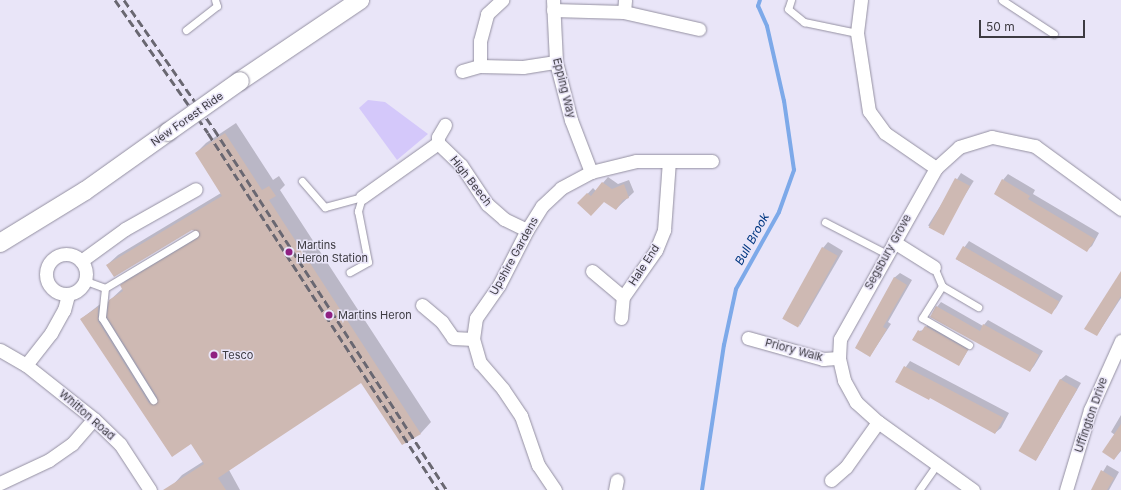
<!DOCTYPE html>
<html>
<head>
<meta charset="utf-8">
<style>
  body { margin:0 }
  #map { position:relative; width:1121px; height:490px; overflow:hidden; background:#e9e5f8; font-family:Inter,sans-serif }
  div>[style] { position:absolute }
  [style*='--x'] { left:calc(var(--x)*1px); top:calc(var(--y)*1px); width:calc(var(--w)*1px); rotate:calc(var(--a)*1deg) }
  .green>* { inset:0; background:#d4c8fa }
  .shadow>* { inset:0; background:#0003; transform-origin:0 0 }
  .stream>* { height:4px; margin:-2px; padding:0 2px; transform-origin:2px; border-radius:2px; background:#7da9e9 }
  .building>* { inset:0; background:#ceb9b3; transform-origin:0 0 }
  .roads { filter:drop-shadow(0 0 1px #9490a1) drop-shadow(0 0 1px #9490a1) }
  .lane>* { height:7px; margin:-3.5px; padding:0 3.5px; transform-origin:3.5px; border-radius:3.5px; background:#fff }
  .street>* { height:13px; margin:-6.5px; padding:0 6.5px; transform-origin:6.5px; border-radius:6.5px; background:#fff }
  .street>.ring { margin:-6.5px; padding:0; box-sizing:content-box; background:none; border:13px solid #fff; border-radius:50% }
  .secondary>* { height:18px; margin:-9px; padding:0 9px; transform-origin:9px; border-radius:9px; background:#fff }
  .rail>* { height:3px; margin-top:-1.5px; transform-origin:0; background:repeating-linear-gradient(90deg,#696771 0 8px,transparent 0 12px) }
  .bridges { filter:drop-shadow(0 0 1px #9490a1) drop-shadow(0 0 1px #9490a1) }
  .secondary-bridge>* { height:18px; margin:-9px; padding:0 9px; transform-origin:9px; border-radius:9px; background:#fff }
  .dots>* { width:11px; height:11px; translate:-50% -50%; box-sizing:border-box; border:2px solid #e9e5f8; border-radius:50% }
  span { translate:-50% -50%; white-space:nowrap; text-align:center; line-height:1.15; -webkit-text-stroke:3px #e9e5f8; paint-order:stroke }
  .street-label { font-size:11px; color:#3d3b42 }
  .poi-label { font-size:11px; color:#3d3b42 }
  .left { translate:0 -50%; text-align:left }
  .water-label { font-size:12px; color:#003781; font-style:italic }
  .scale { position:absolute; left:979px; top:20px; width:106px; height:18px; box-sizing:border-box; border:2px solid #3d3b42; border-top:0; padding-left:5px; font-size:12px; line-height:14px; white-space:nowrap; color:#3d3b42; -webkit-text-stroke:3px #e9e5f8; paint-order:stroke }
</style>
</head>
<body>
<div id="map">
  <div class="green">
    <i style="clip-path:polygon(368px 100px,385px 102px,428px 134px,397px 160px,359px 108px)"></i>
  </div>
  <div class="shadow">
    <i style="clip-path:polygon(236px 123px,273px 180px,279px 176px,285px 185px,280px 190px,431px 422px,421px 433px,402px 444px,362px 381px,229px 470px,240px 490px,175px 490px,172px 486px,182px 475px,204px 461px,191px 443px,172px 456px,81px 319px,108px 298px,108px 302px,123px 288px,121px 285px,131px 275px,200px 234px,201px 231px,192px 229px,107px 265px,118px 255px,221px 193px,196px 153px,206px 143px)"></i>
    <i style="left:961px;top:173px;width:15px;height:62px;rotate:32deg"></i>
    <i style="clip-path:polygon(1008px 174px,1035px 190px,1033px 194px,1099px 233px,1092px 246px,1086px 251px,1003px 180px)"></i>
    <i style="clip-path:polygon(608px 177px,618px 184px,629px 180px,634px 192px,616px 209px,604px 201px,579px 203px,593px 188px,596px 191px)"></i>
    <i style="clip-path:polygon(969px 241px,1063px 296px,1056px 308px,1051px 313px,956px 259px)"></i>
    <i style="clip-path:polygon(828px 242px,843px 251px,799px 327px,823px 248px)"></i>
    <i style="clip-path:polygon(900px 273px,912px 280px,888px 322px,891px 324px,870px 356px,894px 278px)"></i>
    <i style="clip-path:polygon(1121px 273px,1121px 298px,1097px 335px)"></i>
    <i style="clip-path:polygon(941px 302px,983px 326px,988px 320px,1043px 351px,1034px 366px,1030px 371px,937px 307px)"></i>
    <i style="clip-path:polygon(928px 324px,970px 347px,959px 365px,919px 331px,924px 330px)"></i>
    <i style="clip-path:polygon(910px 361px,1009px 413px,1001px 428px,995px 433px,931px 397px,896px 381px)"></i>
    <i style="clip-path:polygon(1066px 375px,1081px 383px,1036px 460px,1060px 380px)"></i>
    <i style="clip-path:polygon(1121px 415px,1121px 451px,1114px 459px,1115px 435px,1111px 432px)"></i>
    <i style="clip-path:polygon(1107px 465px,1119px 472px,1109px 490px,1092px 490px)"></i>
  </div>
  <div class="stream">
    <i style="--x:702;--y:490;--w:147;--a:-81.4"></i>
    <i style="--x:724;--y:345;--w:57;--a:-77.9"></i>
    <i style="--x:736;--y:289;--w:88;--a:-60.8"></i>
    <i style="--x:779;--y:212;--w:45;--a:-70.3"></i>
    <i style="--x:794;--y:170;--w:70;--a:-98.2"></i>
    <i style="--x:784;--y:101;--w:77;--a:-102.8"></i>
    <i style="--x:767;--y:26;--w:22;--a:-114"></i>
    <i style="--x:758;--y:6;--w:6;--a:-72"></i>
  </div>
  <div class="building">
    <i style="clip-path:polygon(225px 133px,262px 190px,269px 186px,276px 196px,269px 200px,421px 434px,402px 445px,361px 383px,218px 478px,226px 490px,163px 490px,204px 464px,191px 444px,172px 457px,80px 319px,98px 307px,98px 321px,149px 403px,156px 404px,157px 397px,107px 317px,109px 300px,123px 291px,120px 285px,198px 238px,199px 232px,192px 230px,114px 277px,106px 265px,222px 196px,195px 153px)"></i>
    <i style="left:955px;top:178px;width:17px;height:56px;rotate:28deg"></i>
    <i style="clip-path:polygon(1002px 179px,1030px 196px,1028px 199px,1095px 239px,1087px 252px,994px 194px)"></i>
    <i style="clip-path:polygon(602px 182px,612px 189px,624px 184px,629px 198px,623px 200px,616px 210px,604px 202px,591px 216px,577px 203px,587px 193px,591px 196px)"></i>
    <i style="left:963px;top:246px;width:111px;height:15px;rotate:30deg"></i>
    <i style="left:822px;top:247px;width:18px;height:82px;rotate:29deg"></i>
    <i style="clip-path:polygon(1121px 271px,1121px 296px,1097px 336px,1084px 329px)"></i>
    <i style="clip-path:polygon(894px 277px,907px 285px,883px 327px,887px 329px,870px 357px,855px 348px)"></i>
    <i style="clip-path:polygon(936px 306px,980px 331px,983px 324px,1039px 355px,1030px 372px,930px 317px)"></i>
    <i style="clip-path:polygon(925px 326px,968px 350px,959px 366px,912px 340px,918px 330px,921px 332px)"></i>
    <i style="clip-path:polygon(904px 366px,1004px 418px,995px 434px,930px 398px,929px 400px,895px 382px)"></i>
    <i style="left:1060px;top:379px;width:20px;height:83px;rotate:30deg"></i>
    <i style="clip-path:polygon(1121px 424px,1121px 450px,1114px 460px,1102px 452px)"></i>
    <i style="clip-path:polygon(1101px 470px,1114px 478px,1107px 490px,1091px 490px)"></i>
  </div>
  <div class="roads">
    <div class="lane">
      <i style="--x:791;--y:0;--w:9;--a:108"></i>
      <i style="--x:788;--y:9;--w:21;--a:39"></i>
      <i style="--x:804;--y:22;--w:54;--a:11.7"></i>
      <i style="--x:1002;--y:0;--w:62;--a:33.2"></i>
      <i style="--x:186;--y:30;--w:39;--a:-38"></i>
      <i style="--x:217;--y:6;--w:6;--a:-108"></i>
      <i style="--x:302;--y:181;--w:35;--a:49"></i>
      <i style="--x:325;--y:207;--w:38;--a:-15"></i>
      <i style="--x:362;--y:197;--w:15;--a:106"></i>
      <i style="--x:358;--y:211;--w:52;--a:78.9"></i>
      <i style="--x:368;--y:262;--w:21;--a:151"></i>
      <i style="--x:825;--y:222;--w:70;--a:27.3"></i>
      <i style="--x:934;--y:267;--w:21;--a:67"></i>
      <i style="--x:86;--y:281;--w:20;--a:20"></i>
      <i style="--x:105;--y:288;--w:30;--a:96"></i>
      <i style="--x:102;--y:318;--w:97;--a:58.1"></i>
      <i style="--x:105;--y:288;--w:105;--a:-31"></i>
      <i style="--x:969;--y:345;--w:54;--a:-150.1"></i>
      <i style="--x:922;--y:318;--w:38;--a:-58"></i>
      <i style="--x:942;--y:286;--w:42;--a:30.3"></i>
      <i style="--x:919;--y:490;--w:32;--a:-55"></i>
    </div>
    <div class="street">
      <i style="--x:553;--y:0;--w:62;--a:87.2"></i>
      <i style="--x:556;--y:62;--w:60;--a:75.5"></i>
      <i style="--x:571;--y:120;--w:56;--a:69"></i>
      <i style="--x:861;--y:0;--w:33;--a:97"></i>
      <i style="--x:857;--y:33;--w:79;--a:81.3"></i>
      <i style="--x:869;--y:111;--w:27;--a:54"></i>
      <i style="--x:885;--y:133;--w:62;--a:34.5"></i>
      <i style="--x:553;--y:10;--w:71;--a:1.6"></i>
      <i style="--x:624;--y:12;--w:12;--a:-85"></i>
      <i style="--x:624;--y:12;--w:77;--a:12.8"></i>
      <i style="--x:480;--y:66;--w:25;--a:-90"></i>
      <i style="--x:480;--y:41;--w:28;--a:-75"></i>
      <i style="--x:487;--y:14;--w:21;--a:-43"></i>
      <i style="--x:462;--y:71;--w:19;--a:-16"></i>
      <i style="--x:480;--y:66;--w:43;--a:1.3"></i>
      <i style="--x:523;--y:67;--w:33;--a:-9"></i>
      <i style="--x:438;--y:143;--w:32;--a:44"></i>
      <i style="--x:461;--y:165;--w:47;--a:56.3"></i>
      <i style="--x:487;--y:204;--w:23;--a:41"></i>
      <i style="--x:504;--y:219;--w:25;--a:26"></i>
      <i style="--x:362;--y:197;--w:93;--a:-35.4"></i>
      <i style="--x:438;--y:143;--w:6;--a:-90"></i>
      <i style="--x:438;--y:137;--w:14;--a:-60"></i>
      <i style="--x:894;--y:242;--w:47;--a:32"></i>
      <i class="ring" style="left:46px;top:254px;width:27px;height:27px"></i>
      <i style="--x:81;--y:261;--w:54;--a:-36"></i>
      <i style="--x:125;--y:229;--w:81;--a:-29.4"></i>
      <i style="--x:592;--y:271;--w:40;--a:40"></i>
      <i style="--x:422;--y:305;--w:26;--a:40"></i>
      <i style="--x:442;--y:322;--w:19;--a:55"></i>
      <i style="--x:453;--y:338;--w:20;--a:3"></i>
      <i style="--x:621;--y:318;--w:21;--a:-85"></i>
      <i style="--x:623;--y:297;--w:57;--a:-54.9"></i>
      <i style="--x:656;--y:250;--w:22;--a:-68"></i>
      <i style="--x:664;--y:230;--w:69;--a:-85.9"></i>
      <i style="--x:748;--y:338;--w:78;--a:15.6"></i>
      <i style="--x:823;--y:359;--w:16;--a:-4"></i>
      <i style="--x:0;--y:350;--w:30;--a:30"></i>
      <i style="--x:26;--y:365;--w:87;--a:38.5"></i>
      <i style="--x:94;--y:419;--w:36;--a:44"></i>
      <i style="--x:120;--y:444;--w:55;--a:56.9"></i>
      <i style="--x:26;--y:365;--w:41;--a:-52"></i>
      <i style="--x:51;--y:333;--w:26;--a:-61"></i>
      <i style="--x:64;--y:310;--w:16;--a:-75"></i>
      <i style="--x:831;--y:480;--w:20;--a:-41"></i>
      <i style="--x:846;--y:467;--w:55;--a:-54.6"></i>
      <i style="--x:0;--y:483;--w:54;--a:-25.1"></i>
      <i style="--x:49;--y:460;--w:28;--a:-35"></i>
      <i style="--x:72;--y:444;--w:33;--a:-49"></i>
      <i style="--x:555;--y:490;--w:30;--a:-124"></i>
      <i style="--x:538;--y:465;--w:52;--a:-109.1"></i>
      <i style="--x:521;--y:416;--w:32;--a:-124"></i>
      <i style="--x:503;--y:389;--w:35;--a:-131"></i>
      <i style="--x:480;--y:363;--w:25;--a:-106"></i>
      <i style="--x:473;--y:339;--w:21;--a:-82"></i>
      <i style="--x:476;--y:318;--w:40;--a:-55.1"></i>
      <i style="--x:499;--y:285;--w:62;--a:-63"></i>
      <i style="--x:527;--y:230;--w:28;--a:-58"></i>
      <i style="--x:542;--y:206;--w:26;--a:-43"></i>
      <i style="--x:561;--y:188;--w:34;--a:-28"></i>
      <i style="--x:591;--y:172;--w:46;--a:-13.7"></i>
      <i style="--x:636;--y:161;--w:76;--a:0"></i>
      <i style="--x:615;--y:490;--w:10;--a:-79"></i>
      <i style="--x:973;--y:490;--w:117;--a:-144.4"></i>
      <i style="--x:878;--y:422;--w:30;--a:-138"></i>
      <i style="--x:856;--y:402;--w:25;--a:-119"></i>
      <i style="--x:844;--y:380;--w:23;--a:-103"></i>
      <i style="--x:839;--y:358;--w:19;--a:-87"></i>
      <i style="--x:840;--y:339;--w:196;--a:-60.7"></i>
      <i style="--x:936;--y:168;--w:31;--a:-42"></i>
      <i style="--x:959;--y:147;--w:34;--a:-17"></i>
      <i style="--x:992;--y:137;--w:44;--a:11.8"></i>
      <i style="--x:1035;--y:146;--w:107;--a:36.2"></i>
      <i style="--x:1066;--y:490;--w:84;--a:-73.3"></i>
      <i style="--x:1090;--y:410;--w:76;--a:-65.8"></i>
    </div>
    <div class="secondary">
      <i style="--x:240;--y:81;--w:145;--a:-34"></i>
      <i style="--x:0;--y:243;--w:100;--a:-31.5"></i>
      <i style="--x:85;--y:191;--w:102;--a:-35.4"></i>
    </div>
  </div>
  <div class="rail">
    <i style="--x:115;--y:0;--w:162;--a:55"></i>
    <i style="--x:208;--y:133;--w:425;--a:57.2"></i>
    <i style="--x:124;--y:0;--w:157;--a:55.1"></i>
    <i style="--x:214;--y:129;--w:430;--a:57.2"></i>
  </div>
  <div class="bridges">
    <div class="secondary-bridge">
      <i style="--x:168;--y:132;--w:88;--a:-35.3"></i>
    </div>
  </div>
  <div class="dots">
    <i style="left:289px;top:252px;background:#8f2082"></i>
    <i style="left:329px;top:315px;background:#8f2082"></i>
    <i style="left:214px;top:355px;background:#8f2082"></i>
  </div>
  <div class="street-label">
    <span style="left:564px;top:88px;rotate:76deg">Epping Way</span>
    <span style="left:187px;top:119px;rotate:-35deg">New Forest Ride</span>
    <span style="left:471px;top:181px;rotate:52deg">High Beech</span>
    <span style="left:888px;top:252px;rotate:-61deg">Segsbury Grove</span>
    <span style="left:514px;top:256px;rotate:-61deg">Upshire Gardens</span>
    <span style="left:644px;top:265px;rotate:-57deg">Hale End</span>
    <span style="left:794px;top:350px;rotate:15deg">Priory Walk</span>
    <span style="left:87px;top:415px;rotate:41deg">Whitton Road</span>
    <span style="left:1091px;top:415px;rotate:-71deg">Uffington Drive</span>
  </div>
  <div class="poi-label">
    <span class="left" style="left:297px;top:252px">Martins<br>Heron Station</span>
    <span class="left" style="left:338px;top:315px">Martins Heron</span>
    <span class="left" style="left:222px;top:355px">Tesco</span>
  </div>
  <div class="water-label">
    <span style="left:752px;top:239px;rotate:-61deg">Bull Brook</span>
  </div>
  <div class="scale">50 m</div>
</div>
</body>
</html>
